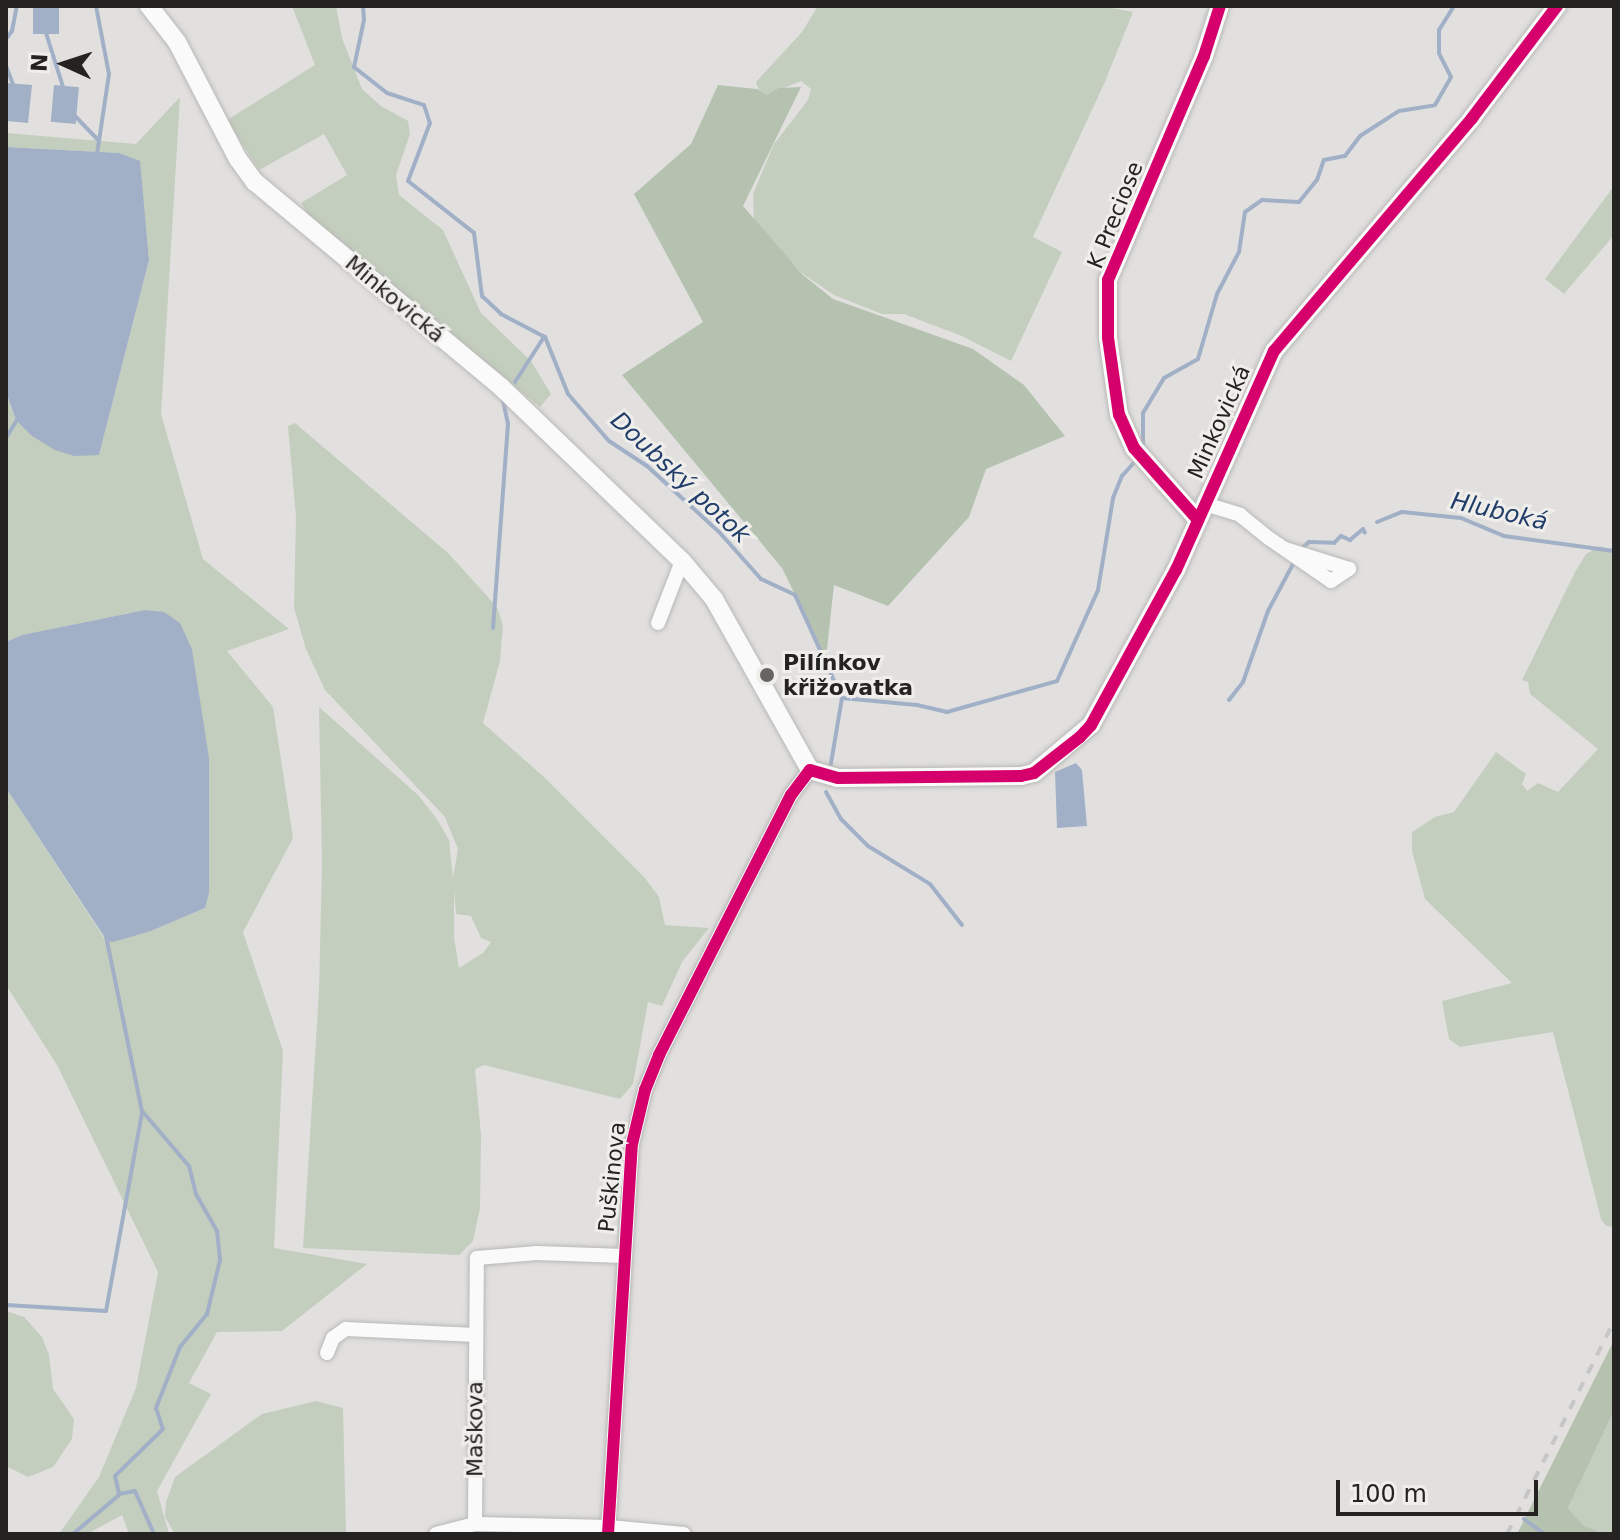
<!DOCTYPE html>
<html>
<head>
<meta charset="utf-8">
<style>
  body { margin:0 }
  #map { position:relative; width:1620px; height:1540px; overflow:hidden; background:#e1e0df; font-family:"DejaVu Sans",sans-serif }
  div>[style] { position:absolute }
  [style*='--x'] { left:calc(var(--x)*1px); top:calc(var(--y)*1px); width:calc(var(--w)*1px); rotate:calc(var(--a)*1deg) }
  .green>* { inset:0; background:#c3cebe }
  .forest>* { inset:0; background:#b5c2b0 }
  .water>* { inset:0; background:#a1b0c6; transform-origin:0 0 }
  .stream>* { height:4px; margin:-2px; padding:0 2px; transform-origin:2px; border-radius:2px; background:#a1b0c6 }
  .roads { filter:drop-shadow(0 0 2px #b9b8b7) drop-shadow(0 0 2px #b9b8b7) }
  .minor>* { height:14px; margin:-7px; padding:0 7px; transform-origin:7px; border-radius:7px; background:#fafafa }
  .tertiary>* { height:18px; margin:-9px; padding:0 9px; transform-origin:9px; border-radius:9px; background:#fafafa }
  .rail>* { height:4px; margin-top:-2px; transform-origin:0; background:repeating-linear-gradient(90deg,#c7c6c6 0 10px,transparent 0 20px) }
  .cycleway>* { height:12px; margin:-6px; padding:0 6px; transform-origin:6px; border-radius:6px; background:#d6006c }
  .dots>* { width:22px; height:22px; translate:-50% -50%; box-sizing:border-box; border:4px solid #efeeeb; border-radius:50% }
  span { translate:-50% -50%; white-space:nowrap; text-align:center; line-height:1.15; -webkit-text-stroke:6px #efeeeb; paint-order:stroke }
  .street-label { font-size:22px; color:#242322 }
  .poi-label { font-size:22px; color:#242322; font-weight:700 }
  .left { translate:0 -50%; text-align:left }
  .water-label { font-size:24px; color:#213d69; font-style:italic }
  .frame { position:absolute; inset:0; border:8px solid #242322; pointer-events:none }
  .north { position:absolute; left:24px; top:24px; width:80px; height:80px; -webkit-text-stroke:6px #efeeeb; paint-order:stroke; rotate:273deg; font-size:22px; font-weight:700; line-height:32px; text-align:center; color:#242322 }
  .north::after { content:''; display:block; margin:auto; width:28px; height:36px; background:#242322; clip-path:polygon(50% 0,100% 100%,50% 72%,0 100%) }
  .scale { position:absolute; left:1336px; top:1480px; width:202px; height:36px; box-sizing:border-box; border:4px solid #242322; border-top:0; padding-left:10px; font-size:24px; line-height:28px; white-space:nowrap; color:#242322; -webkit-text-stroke:6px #efeeeb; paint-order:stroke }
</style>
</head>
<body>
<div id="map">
  <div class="green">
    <i style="clip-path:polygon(292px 6px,336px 6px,342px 38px,362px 89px,381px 106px,408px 121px,410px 134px,396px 175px,399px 195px,443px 230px,481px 313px,531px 361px,551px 394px,540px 407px,311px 219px,301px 203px,347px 175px,324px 134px,259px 170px,227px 120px,315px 65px)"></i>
    <i style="clip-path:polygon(818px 6px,1101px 6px,1133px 12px,1104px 84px,1033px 237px,1062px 252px,1011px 361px,962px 336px,904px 314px,882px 314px,834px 295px,803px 274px,754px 223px,753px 194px,774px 144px,808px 100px,811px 89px,801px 81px,767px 95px,760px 93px,756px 82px,802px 32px)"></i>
    <i style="clip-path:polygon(180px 97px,161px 414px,203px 559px,289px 629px,227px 651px,273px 707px,293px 838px,243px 932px,283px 1051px,274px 1248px,367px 1264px,282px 1331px,217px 1332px,189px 1383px,211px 1394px,157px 1491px,169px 1534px,129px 1534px,122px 1515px,87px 1534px,59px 1534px,99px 1477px,136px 1388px,158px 1272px,57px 1065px,6px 985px,6px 788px,106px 941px,151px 931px,205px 908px,164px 613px,145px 610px,23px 635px,6px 642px,6px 392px,16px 420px,99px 455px,149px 260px,139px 161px,119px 153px,6px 147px,6px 133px,136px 144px)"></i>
    <i style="clip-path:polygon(1614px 186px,1614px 235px,1564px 294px,1545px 279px)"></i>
    <i style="clip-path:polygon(evenodd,295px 423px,448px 553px,497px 607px,503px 625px,500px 661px,483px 723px,545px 778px,645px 878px,659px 897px,665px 925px,709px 928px,682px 962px,662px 1006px,648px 1002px,633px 1084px,620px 1099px,484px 1065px,475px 1069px,481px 1135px,480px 1208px,473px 1241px,459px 1255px,303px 1248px,319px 991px,322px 864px,319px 707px,418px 795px,437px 819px,449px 840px,453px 878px,458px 849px,445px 817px,325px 690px,306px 649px,294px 608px,296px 517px,288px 426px,295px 423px,454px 888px,456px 914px,471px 916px,481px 938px,491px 942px,483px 953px,459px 968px,454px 937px,454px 888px)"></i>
    <i style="clip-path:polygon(1600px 546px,1614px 553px,1614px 1227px,1606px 1226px,1601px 1219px,1553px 1032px,1460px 1047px,1449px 1039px,1442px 1001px,1512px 983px,1425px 899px,1412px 851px,1412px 832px,1435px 817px,1454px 812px,1496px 752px,1526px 774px,1522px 784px,1527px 791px,1538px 783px,1558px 792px,1598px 749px,1535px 698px,1530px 694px,1528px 682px,1522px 680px,1575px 572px,1586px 554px)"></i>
    <i style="clip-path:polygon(6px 1311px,24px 1317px,42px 1337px,49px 1355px,53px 1389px,74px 1419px,72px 1439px,53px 1467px,28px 1477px,6px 1466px)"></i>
    <i style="clip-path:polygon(316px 1401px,343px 1408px,346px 1534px,175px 1534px,165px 1517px,166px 1502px,175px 1477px,262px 1414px)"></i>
    <i style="clip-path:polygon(1614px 1411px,1614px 1534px,1604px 1534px,1583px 1525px,1568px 1508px)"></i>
  </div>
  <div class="forest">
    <i style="clip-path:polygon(718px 85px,757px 89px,767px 95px,779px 88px,801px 87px,743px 206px,803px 275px,833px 299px,973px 349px,1024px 385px,1065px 436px,986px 469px,969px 517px,888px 606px,834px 585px,826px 658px,782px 568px,622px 375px,703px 322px,634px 194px,691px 144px)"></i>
    <i style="clip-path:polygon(1614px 1340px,1614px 1411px,1568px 1508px,1583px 1525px,1604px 1534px,1517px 1534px)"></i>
  </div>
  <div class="water">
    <i style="left:33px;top:6px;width:26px;height:28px"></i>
    <i style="clip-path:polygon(6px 83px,32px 85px,28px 123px,6px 121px)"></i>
    <i style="left:54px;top:85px;width:25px;height:37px;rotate:5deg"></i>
    <i style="clip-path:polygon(6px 147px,119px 153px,140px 161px,149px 260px,99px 455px,74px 456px,55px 450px,32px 436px,16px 420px,6px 392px)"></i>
    <i style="clip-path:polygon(145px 610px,164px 612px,180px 623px,192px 649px,209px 758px,209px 893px,205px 908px,151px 931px,113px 942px,107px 941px,6px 788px,6px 642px,22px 635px)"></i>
    <i style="clip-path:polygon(1076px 763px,1082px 770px,1087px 826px,1057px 828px,1055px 772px)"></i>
  </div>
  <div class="stream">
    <i style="--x:96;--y:6;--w:69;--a:79.2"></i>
    <i style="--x:109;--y:74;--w:81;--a:98.5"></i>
    <i style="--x:363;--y:6;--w:14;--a:86"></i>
    <i style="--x:364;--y:20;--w:48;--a:102"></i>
    <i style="--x:354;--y:67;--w:42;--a:38.2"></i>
    <i style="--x:387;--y:93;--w:39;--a:18"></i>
    <i style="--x:424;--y:105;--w:19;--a:72"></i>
    <i style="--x:430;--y:123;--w:62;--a:110.8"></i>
    <i style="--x:408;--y:181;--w:84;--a:38.2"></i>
    <i style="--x:474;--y:233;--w:64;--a:82.8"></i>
    <i style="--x:482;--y:296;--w:26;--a:43"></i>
    <i style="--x:501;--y:314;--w:50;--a:27.6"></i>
    <i style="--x:545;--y:337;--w:61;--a:68"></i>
    <i style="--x:568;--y:394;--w:62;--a:48.9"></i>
    <i style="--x:609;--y:441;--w:45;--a:33.3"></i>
    <i style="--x:647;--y:466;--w:99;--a:42.5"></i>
    <i style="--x:720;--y:533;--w:62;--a:48.3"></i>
    <i style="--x:761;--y:579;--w:38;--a:25"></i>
    <i style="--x:795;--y:595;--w:113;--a:65.5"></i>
    <i style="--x:842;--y:698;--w:75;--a:5.3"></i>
    <i style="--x:917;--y:705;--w:31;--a:13"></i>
    <i style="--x:947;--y:712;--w:114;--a:-15.7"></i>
    <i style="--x:1057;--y:681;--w:100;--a:-65.7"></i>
    <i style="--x:1098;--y:590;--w:93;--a:-80.7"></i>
    <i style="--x:1113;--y:498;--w:24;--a:-68"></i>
    <i style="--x:1122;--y:476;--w:24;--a:-48"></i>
    <i style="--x:46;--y:33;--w:60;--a:72.5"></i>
    <i style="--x:6;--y:39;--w:10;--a:-53"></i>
    <i style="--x:12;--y:31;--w:25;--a:-79"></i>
    <i style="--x:6;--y:66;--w:22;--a:69"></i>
    <i style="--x:75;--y:116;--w:33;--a:46"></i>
    <i style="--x:515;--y:382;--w:54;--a:-57.2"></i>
    <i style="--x:6;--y:438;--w:26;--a:-59"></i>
    <i style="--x:1143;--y:451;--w:38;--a:-90"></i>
    <i style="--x:1143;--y:413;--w:41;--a:-59"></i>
    <i style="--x:1164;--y:378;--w:39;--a:-29"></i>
    <i style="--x:1198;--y:359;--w:68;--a:-73.7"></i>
    <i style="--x:1217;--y:294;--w:47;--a:-62.4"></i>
    <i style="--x:1239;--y:252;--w:40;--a:-81.5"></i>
    <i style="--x:1245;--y:212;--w:21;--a:-35"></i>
    <i style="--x:1262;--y:200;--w:37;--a:3"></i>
    <i style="--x:1299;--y:202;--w:28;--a:-51"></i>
    <i style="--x:1317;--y:180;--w:21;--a:-71"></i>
    <i style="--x:1324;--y:160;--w:21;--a:-11"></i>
    <i style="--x:1345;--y:156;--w:25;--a:-53"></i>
    <i style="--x:1360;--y:136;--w:46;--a:-32.7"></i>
    <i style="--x:1399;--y:111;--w:36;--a:-9"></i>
    <i style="--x:1435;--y:105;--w:32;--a:-60"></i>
    <i style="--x:1451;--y:77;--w:27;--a:-117"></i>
    <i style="--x:1439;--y:53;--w:23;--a:-90"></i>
    <i style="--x:1439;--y:30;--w:28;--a:-58"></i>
    <i style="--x:1377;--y:522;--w:27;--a:-22"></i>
    <i style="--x:1402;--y:512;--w:59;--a:5.8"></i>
    <i style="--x:1461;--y:518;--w:47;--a:22.7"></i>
    <i style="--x:1504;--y:536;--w:111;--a:7.8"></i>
    <i style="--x:1303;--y:547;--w:8;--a:-40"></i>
    <i style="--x:1309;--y:542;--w:25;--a:2"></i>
    <i style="--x:1334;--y:543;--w:10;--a:-45"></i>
    <i style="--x:1341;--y:536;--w:10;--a:24"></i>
    <i style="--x:1350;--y:540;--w:17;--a:-40"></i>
    <i style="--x:1363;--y:529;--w:4;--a:63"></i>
    <i style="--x:493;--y:628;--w:205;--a:-85.8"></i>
    <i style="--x:508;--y:424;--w:24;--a:-102"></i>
    <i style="--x:1229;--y:700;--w:23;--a:-52"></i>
    <i style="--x:1243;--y:682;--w:75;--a:-70.6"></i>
    <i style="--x:1268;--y:611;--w:55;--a:-62"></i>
    <i style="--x:830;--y:769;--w:72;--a:-80.4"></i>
    <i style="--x:826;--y:792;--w:31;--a:61"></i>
    <i style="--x:841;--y:819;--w:38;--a:45"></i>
    <i style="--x:868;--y:846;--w:73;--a:31.5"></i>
    <i style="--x:930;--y:884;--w:52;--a:52"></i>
    <i style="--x:106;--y:936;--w:179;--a:78.4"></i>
    <i style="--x:142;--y:1111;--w:72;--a:49.5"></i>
    <i style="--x:189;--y:1166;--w:29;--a:76"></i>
    <i style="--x:196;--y:1194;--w:43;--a:60.4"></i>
    <i style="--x:217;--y:1231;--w:29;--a:84"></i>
    <i style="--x:220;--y:1260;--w:56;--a:103.5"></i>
    <i style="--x:207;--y:1314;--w:43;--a:129.3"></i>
    <i style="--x:180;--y:1347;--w:66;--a:111.5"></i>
    <i style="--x:156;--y:1408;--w:22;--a:72"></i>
    <i style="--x:163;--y:1429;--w:67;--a:135.6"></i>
    <i style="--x:115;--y:1476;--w:18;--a:77"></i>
    <i style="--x:119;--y:1494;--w:16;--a:-11"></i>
    <i style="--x:135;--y:1491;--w:47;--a:66.2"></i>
    <i style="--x:6;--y:1305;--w:100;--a:3.4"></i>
    <i style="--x:106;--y:1311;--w:202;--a:-79.7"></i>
    <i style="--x:1524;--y:1519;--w:26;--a:36"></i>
    <i style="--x:73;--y:1534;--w:60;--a:-40.3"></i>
  </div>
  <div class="roads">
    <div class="minor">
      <i style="--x:1205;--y:504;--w:37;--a:17"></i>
      <i style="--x:1240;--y:515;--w:38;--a:39"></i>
      <i style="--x:1270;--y:539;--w:74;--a:34.5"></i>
      <i style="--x:1331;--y:581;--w:22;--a:-34"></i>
      <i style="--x:1349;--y:569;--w:67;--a:-162.6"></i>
      <i style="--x:658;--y:623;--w:66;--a:-68.8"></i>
      <i style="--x:327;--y:1353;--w:16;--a:-68"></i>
      <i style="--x:333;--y:1338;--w:16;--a:-35"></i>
      <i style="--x:346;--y:1329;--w:130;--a:2.6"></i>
      <i style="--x:475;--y:1524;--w:266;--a:-89.6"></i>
      <i style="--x:477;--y:1258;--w:60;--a:-4.8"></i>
      <i style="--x:537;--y:1253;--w:87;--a:2"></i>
      <i style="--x:436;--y:1534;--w:40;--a:-14.4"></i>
      <i style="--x:475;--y:1524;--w:134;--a:1.3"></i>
      <i style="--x:609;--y:1527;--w:75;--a:5.3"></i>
      <i style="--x:608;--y:1534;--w:391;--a:-86.5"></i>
      <i style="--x:632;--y:1144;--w:56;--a:-76.5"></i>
      <i style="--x:645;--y:1090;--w:38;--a:-68"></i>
      <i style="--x:659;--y:1055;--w:292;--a:-63.1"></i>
      <i style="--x:791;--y:795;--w:31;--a:-53"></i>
    </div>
    <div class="tertiary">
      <i style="--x:149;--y:6;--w:46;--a:52.1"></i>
      <i style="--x:177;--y:42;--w:132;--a:62.5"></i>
      <i style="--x:238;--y:159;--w:29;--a:54"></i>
      <i style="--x:255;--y:182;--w:320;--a:39.8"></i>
      <i style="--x:501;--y:387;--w:251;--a:43.9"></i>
      <i style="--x:682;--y:561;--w:50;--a:49.9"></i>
      <i style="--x:714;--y:599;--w:196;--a:60.7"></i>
      <i style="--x:810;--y:770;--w:29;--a:16"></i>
      <i style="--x:838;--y:778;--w:183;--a:-0.6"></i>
      <i style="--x:1021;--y:776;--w:13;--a:-13"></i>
      <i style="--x:1034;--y:773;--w:75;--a:-40.1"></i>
      <i style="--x:1091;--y:725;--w:177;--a:-61.3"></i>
      <i style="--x:1176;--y:570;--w:240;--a:-65.9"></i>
      <i style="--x:1274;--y:351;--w:306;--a:-49.6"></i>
      <i style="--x:1472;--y:118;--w:141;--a:-52.8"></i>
      <i style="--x:1198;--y:520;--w:96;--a:-131.6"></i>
      <i style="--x:1134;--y:448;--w:36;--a:-114"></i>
      <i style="--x:1119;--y:415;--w:78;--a:-98.1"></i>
      <i style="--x:1108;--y:338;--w:58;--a:-90"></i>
      <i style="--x:1108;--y:280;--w:244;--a:-66.8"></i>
      <i style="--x:1204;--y:56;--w:52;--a:-72.3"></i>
    </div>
  </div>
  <div class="rail">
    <i style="--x:1507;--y:1534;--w:238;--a:-63.3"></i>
  </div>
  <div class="cycleway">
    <i style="--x:1198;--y:520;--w:96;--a:-131.6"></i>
    <i style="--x:1134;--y:448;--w:36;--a:-114"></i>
    <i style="--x:1119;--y:415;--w:78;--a:-98.1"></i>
    <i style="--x:1108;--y:338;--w:58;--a:-90"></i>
    <i style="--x:1108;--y:280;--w:244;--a:-66.8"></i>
    <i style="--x:1204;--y:56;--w:52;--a:-72.3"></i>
    <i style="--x:608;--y:1534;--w:391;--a:-86.5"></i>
    <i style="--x:632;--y:1144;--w:56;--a:-76.5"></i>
    <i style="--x:645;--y:1090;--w:38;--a:-68"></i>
    <i style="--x:659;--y:1055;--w:292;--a:-63.1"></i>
    <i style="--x:791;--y:795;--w:31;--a:-53"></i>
    <i style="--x:810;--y:770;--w:29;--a:16"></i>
    <i style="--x:838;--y:778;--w:183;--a:-0.6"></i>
    <i style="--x:1021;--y:776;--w:13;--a:-13"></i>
    <i style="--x:1034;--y:773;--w:58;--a:-38"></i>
    <i style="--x:1080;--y:737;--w:16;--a:-47"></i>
    <i style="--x:1091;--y:725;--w:177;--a:-61.3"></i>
    <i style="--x:1176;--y:570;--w:240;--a:-65.9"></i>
    <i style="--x:1274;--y:351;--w:306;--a:-49.6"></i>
    <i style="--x:1472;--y:118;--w:141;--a:-52.8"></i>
  </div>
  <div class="dots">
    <i style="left:767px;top:675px;background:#666564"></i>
  </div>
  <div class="street-label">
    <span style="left:1115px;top:215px;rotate:-68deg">K Preciose</span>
    <span style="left:395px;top:299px;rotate:40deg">Minkovická</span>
    <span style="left:1219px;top:422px;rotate:-66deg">Minkovická</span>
    <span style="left:612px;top:1177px;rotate:-84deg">Puškinova</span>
    <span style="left:475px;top:1429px;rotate:-90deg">Maškova</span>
  </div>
  <div class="poi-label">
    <span class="left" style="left:783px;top:675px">Pilínkov<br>křižovatka</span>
  </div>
  <div class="water-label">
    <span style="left:680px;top:478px;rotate:43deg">Doubský potok</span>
    <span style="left:1499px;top:512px;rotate:13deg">Hluboká</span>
  </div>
  <div class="frame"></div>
  <div class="north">N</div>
  <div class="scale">100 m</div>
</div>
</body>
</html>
